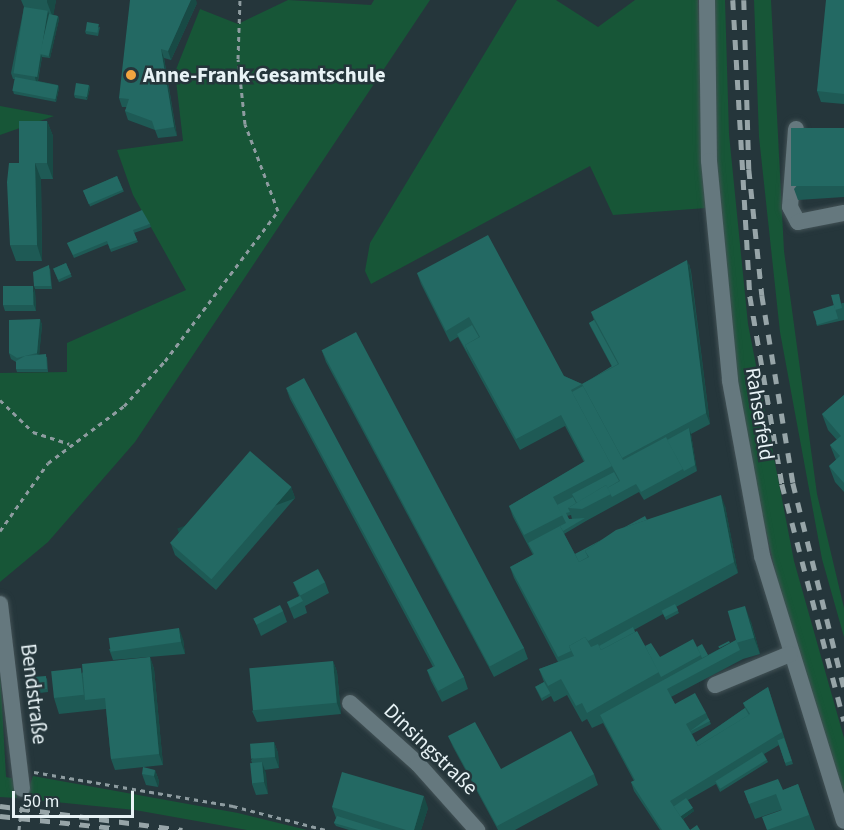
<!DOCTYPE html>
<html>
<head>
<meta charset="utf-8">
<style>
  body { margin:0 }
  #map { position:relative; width:844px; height:830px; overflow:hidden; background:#25363b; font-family:"Source Sans 3",sans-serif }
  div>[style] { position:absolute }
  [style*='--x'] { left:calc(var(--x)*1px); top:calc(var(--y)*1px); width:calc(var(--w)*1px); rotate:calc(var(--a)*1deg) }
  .green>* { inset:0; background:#175637 }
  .path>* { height:3px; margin-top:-1.5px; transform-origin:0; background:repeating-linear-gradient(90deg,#8e9ca0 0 4.5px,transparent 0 9px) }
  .roads { filter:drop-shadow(0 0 2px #425155) drop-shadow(0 0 2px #425155) }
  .minor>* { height:16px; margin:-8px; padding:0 8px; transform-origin:8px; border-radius:8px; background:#65787e }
  .rail>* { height:4.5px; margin-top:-2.25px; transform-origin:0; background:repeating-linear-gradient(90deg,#97a5a8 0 10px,transparent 0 20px) }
  .wall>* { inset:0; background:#1e5a55; transform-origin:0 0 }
  .shaded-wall>* { inset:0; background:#184a45; transform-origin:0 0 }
  .building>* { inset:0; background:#236963; transform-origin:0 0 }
  .dots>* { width:16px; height:16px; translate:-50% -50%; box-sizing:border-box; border:3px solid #25363b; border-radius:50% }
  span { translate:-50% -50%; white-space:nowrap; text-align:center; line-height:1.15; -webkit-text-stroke:5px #25363b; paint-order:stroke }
  .poi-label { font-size:21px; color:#e8f3f6; font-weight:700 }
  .left { translate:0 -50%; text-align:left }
  .street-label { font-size:21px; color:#e8f3f6 }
  .scale { position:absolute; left:12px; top:791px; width:122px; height:27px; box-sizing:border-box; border:3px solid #e8f3f6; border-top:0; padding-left:8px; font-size:18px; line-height:21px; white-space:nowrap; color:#e8f3f6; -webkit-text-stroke:4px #25363b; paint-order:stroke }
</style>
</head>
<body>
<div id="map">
  <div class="green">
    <i style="clip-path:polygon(288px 0,371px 5px,374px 0,430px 0,135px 442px,48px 542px,0 582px,0 373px,67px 372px,67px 343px,186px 290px,133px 195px,117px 150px,183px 141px,175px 72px,200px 9px,238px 24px)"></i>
    <i style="clip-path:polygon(517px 0,556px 0,598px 27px,635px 0,698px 0,706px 208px,613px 215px,590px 166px,371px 284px,365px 271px,370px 243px)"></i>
    <i style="clip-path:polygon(711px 0,725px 0,729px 134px,748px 324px,794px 561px,844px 738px,844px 801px,788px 625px,752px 472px,730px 329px,713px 125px)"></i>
    <i style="clip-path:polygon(754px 0,771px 0,784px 251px,817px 494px,844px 608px,844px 637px,822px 559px,780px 332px,759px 137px)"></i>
    <i style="clip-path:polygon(0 106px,54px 116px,0 135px)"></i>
    <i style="clip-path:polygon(0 667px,6px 777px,15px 779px,17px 798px,0 797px)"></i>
    <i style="clip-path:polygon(33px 776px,238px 813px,307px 830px,247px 830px,135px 810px,25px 799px)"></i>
  </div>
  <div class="path">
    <i style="--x:0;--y:400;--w:46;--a:44.1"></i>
    <i style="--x:33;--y:432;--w:38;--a:18"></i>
    <i style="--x:0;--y:531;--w:83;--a:-54.8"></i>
    <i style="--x:48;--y:463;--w:95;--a:-36.9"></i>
    <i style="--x:124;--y:406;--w:61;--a:-47.7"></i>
    <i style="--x:165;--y:361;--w:188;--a:-53"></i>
    <i style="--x:278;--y:211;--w:93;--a:-110.8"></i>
    <i style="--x:245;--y:124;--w:65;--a:-96.1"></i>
    <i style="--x:238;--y:59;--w:59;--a:-88.1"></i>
    <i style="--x:34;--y:772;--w:202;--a:9.7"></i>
    <i style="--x:233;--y:806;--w:96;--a:14.5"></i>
    <i style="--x:19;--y:830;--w:25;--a:-85"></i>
  </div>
  <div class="roads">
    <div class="minor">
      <i style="--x:707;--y:0;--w:161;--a:89.3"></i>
      <i style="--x:709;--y:161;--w:221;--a:84.5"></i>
      <i style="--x:730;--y:381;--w:178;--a:79.6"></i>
      <i style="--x:762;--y:556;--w:277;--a:72.8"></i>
      <i style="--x:796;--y:129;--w:78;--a:94.4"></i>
      <i style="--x:790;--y:207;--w:17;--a:62"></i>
      <i style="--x:798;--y:222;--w:47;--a:-11.1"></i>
      <i style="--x:0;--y:604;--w:186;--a:83.2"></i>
      <i style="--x:715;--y:685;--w:81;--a:-22.5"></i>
      <i style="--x:350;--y:703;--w:91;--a:41.9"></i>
      <i style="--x:418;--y:764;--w:89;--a:48.2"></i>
    </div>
  </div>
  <div class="rail">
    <i style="--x:733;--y:0;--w:296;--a:86.7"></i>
    <i style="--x:750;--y:296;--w:191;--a:80.3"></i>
    <i style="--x:782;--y:484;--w:245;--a:75.3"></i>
    <i style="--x:744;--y:0;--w:169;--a:88.3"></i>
    <i style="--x:749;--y:169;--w:127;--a:84.1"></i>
    <i style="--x:762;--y:295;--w:191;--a:80.6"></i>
    <i style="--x:793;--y:483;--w:210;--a:76"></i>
    <i style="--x:0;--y:806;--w:184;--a:7.5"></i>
    <i style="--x:0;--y:816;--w:116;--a:6"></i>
  </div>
  <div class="wall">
    <i style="clip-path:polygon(21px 0,56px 0,53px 15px,58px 16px,59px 19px,50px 58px,42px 57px,38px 81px,58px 85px,59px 88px,56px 102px,14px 94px,13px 91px,15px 79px,13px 79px,11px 73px,24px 7px)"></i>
    <i style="clip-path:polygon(844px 0,844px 104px,821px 102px,817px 91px)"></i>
    <i style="clip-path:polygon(197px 3px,171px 60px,164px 58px,177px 136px,158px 138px,155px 130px,128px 120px,125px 111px,127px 107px,122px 107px,119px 98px)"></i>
    <i style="clip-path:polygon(100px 27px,98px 36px,86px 34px,85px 31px)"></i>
    <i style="clip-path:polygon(89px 85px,90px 88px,87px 100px,75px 98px,74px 95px)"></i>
    <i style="clip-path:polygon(47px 121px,53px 136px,53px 179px,41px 179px,42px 261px,16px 261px,10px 245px,19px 163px)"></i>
    <i style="clip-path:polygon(844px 128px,844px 197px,798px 200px,794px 189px)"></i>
    <i style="left:117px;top:176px;width:17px;height:37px;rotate:66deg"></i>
    <i style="clip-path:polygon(150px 224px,151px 227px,134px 233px,138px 242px,111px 252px,108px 244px,74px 258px,67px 243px)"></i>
    <i style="left:66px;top:263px;width:15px;height:14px;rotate:67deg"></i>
    <i style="clip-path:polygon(evenodd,689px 264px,691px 271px,710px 424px,691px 434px,697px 471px,644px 500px,639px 492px,586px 521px,564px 534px,575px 554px,647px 520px,725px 506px,738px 573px,676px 607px,679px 613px,666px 620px,663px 614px,634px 630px,645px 646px,660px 657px,697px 647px,708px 655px,736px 640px,751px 622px,760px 654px,743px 659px,671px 697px,675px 704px,706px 713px,711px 724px,692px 734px,696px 742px,745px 708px,743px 703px,768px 687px,793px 764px,786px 766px,779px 745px,764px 754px,768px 762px,720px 792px,716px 784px,688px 800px,694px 811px,683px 819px,690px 830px,700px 830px,660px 830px,634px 791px,631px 782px,634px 781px,603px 723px,592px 728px,587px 719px,582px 722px,567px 695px,554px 702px,551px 696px,542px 701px,535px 687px,544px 682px,539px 669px,558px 662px,514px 578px,510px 567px,533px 555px,513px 517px,509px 506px,584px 462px,565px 426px,520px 450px,458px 337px,450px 342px,421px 284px,417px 273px,564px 376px,582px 384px,612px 367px,590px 326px,589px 323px,594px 320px,591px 312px,689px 264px,571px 515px,572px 519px,569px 519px,567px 516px,571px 515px)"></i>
    <i style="clip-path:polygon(50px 268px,52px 289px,35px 289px,34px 286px)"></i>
    <i style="clip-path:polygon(35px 291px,36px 311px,5px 311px,3px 305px)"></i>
    <i style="clip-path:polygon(842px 303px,844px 303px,844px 320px,817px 326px,816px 323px)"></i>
    <i style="clip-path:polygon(40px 319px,42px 325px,39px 355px,47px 357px,48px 372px,17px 372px,16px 369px,16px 362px,11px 359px,9px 353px)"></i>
    <i style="clip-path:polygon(322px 351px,524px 648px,528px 659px,494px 677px,326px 362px)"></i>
    <i style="clip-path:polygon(286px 388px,464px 677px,468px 689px,442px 702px,431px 681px,427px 670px,433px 667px,290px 399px)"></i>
    <i style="clip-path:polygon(844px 395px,844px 492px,835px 482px,829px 466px,836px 460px,830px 445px,837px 440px,828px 430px,822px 414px)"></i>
    <i style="clip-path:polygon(291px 487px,295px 498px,216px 590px,175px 555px,171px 544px)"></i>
    <i style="clip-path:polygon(293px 582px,325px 582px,329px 593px,305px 606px,307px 613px,294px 619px,287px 602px,299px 596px)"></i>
    <i style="clip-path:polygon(283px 611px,287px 622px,261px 636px,254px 619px)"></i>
    <i style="clip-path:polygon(183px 639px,185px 654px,113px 660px,109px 649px)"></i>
    <i style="clip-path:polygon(150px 657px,154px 669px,163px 765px,115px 770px,111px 759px,106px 709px,59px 714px,54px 698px,83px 672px)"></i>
    <i style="clip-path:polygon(333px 661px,337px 672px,341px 714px,257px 722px,252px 711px)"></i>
    <i style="clip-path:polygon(47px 678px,48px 692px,31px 694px,30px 691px)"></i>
    <i style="clip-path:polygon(448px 736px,501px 769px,594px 774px,598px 785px,515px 830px,498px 830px,453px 747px)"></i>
    <i style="clip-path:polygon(274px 742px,278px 753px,279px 768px,264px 770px,268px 794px,256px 795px,252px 784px,252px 763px,251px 760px)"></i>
    <i style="clip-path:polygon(155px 770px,159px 781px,158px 787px,146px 785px,142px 774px)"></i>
    <i style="clip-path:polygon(798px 784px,815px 830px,767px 830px,781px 810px,755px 819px,744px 791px,783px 790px)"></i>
    <i style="clip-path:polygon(332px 807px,428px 808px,421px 830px,349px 830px,336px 826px,334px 823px,336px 818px)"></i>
  </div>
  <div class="shaded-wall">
    <i style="clip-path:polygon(47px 0,56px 0,53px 18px,47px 2px)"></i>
    <i style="clip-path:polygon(191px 0,196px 0,197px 3px,171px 60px,168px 51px)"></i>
    <i style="clip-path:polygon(48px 11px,50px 17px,41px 54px,42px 57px,37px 84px,35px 78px)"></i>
    <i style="clip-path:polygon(58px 16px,59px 19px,50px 58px,49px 56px)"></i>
    <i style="clip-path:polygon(161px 49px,164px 58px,177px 136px,174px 127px)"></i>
    <i style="clip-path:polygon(58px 85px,59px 88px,56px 102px,55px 99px)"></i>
    <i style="clip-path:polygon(89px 85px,90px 88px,87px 100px,86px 97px)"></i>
    <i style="clip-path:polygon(47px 121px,53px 136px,53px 179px,47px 163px)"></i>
    <i style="clip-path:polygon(35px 163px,41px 179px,42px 261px,37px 245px)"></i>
    <i style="clip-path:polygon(687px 260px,690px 267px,689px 264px,690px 267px,710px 424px,706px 413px)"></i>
    <i style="clip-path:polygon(33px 286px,35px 291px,36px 311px,34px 305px)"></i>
    <i style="clip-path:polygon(40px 319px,42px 325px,39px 358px,37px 353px)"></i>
    <i style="clip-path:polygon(689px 428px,691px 434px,697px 471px,695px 465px)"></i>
    <i style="left:291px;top:487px;width:12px;height:121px;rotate:70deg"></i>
    <i style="clip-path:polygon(721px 495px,725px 506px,738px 573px,734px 562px)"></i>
    <i style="clip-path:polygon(745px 606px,751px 622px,760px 654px,754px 638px)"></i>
    <i style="clip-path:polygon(179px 628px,183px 639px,185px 654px,181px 642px)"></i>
    <i style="clip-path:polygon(150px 657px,154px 669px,163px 765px,159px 754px)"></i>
    <i style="clip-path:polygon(333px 661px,337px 672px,341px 714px,337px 703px)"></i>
    <i style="clip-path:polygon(274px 742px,278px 753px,279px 768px,275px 757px)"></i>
    <i style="clip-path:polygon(262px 762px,266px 773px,268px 794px,264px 782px)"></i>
    <i style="clip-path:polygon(155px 770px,159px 781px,158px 787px,154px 776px)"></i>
    <i style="clip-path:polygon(424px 796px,428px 808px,421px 830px,414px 830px)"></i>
    <i style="clip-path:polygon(693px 808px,694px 811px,681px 820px,679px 817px)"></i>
  </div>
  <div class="building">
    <i style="clip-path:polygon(130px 0,191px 0,168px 51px,161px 49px,174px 127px,155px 130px,152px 121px,125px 111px,129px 99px,119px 98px)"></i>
    <i style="clip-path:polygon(826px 0,844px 0,844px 94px,817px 91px)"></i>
    <i style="left:24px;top:7px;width:24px;height:67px;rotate:9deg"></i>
    <i style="left:49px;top:14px;width:9px;height:41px;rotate:13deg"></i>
    <i style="left:87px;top:22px;width:12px;height:9px;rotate:9deg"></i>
    <i style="left:15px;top:77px;width:44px;height:14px;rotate:11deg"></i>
    <i style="left:76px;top:83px;width:13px;height:12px;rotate:9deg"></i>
    <i style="clip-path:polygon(19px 121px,47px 121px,47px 163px,35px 163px,37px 245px,10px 245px,7px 182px,9px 163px,19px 163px)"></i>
    <i style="left:844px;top:128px;width:58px;height:53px;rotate:90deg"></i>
    <i style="left:117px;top:176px;width:15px;height:37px;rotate:67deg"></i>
    <i style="clip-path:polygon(142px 210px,150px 224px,133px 230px,137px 240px,110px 249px,107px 241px,73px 255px,67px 243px)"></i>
    <i style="clip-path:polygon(488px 235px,564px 376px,582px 384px,571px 390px,612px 466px,553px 497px,563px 515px,524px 535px,509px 506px,585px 461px,561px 415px,516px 439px,465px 345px,480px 337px,469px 317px,446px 331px,417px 273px)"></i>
    <i style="clip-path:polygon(687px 260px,706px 413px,622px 458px,582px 384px,619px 364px,591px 312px)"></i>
    <i style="left:66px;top:263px;width:12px;height:14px;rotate:66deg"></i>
    <i style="clip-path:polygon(49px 265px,51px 286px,34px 286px,33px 272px)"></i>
    <i style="left:3px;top:286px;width:30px;height:19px"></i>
    <i style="clip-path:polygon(839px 294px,842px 308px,835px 310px,831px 295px)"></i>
    <i style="left:834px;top:305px;width:14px;height:22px;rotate:73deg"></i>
    <i style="clip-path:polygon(40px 319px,37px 353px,17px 358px,9px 353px,9px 320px)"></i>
    <i style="clip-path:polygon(594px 320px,618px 364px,588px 381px,612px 366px,589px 323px)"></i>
    <i style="clip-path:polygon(472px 325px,479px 337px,465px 345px,468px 353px,457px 334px)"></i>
    <i style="left:356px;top:332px;width:358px;height:39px;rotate:62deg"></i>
    <i style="clip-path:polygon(46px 354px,47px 369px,16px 369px,16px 361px,25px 356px)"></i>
    <i style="clip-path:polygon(304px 378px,464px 677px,438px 691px,427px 670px,435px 666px,286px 388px)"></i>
    <i style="clip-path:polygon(583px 386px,623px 460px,666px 437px,683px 469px,641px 492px,636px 484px,612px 497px,607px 488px,620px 481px,572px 392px)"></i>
    <i style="clip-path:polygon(844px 395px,844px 483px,829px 466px,840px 456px,830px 445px,841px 436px,822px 414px)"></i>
    <i style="clip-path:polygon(689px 428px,695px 465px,684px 471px,667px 440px)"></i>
    <i style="left:250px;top:451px;width:55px;height:122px;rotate:41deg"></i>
    <i style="clip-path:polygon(614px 472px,619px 481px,607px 488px,606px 485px,577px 503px,572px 494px)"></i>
    <i style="clip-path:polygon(606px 485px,611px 494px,582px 509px,568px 508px)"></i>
    <i style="clip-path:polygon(721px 495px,734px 562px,588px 641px,585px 637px,569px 646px,571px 651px,558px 657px,510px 567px,534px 554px,528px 543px,560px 526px,579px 562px,589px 557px,585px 551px,616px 530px)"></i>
    <i style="clip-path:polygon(573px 497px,576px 503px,568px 508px,570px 512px,566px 513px,569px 519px,585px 518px,563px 531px,560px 526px,566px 523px,557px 505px)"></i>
    <i style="clip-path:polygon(645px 516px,647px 520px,623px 528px)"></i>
    <i style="clip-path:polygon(603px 539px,585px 551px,588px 557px,579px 562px,575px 554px)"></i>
    <i style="left:318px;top:569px;width:15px;height:28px;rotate:62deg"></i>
    <i style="clip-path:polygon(300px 596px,303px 601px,290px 608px,287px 602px)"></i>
    <i style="left:675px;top:604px;width:7px;height:15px;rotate:63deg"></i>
    <i style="left:280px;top:605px;width:7px;height:30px;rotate:63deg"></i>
    <i style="left:745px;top:606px;width:33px;height:18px;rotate:74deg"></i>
    <i style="clip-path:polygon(633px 627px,635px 632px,601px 650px,599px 646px)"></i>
    <i style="left:179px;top:628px;width:14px;height:71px;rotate:82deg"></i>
    <i style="clip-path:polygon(637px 631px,659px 672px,587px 713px,582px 703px,576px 706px,561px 679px,548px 686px,539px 669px,574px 656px,569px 646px,585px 637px,591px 647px,598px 644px,601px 650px)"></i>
    <i style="clip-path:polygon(693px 639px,701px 655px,661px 677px,645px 646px,651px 643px,660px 657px)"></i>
    <i style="clip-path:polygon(736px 640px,740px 650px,667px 689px,675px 704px,695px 693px,706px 713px,686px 724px,698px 746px,750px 714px,743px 703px,768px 687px,782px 732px,670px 801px,690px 830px,697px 825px,700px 830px,662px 830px,631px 782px,635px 780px,600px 715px)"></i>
    <i style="left:729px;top:641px;width:2px;height:12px;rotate:63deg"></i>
    <i style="clip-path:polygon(702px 644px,708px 655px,702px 658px,697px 647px)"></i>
    <i style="clip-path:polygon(150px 657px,159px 754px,111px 759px,105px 698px,85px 700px,82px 664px)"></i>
    <i style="left:333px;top:661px;width:42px;height:84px;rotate:85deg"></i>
    <i style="left:81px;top:668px;width:27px;height:30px;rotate:84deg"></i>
    <i style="left:46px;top:676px;width:13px;height:17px;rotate:86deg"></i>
    <i style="left:544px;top:682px;width:13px;height:10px;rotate:61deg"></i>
    <i style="clip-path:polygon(745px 708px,749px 715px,698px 746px,696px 742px)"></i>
    <i style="clip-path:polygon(708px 718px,710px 721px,689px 732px)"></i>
    <i style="clip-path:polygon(475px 722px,501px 769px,571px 731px,594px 774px,497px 826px,448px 736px)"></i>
    <i style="left:784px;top:738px;width:24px;height:7px;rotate:71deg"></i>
    <i style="left:274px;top:742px;width:15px;height:24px;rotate:86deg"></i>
    <i style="left:762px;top:752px;width:9px;height:55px;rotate:58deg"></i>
    <i style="left:262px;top:762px;width:20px;height:12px;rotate:84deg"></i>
    <i style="clip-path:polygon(143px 767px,155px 770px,154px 776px,142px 774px)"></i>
    <i style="clip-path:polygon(342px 772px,424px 796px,414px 830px,406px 830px,332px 807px)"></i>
    <i style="clip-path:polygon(778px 779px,783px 790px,798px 784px,809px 815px,767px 830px,762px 817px,782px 810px,776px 794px,749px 804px,744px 791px)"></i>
    <i style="left:686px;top:798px;width:12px;height:15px;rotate:55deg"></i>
    <i style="clip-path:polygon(337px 816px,382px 830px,358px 830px,334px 823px)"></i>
  </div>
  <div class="dots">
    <i style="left:131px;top:75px;background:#f1a540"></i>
  </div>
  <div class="poi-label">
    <span class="left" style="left:143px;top:75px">Anne-Frank-Gesamtschule</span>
  </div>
  <div class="street-label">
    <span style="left:760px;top:414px;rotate:81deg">Rahserfeld</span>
    <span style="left:34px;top:694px;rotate:83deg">Bendstraße</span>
    <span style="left:431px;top:749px;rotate:44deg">Dinsingstraße</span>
  </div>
  <div class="scale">50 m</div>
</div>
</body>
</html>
